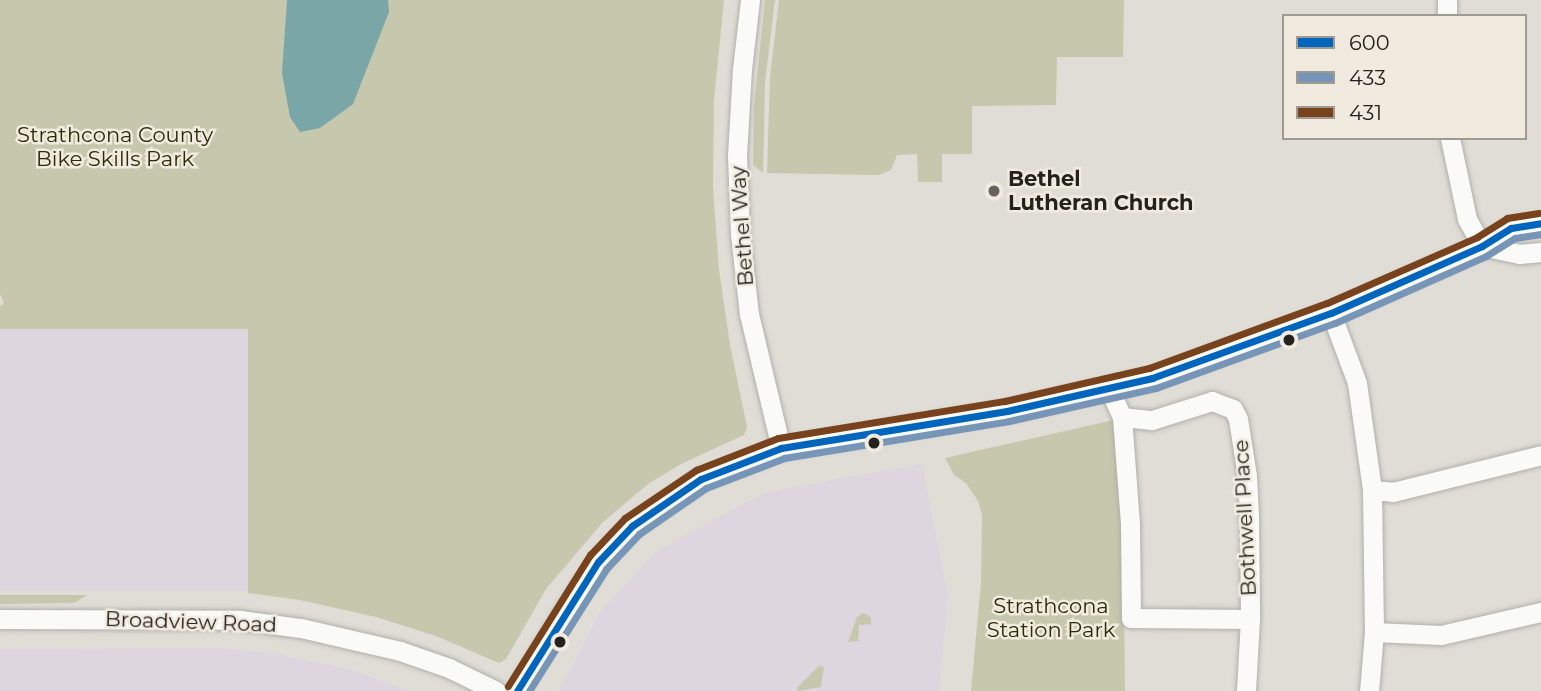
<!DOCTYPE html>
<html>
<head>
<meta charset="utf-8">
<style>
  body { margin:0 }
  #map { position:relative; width:1541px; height:691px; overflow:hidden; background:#dfddd6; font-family:Montserrat,sans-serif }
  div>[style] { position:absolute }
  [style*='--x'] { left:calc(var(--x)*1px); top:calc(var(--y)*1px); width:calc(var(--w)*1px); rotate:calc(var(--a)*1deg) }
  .commercial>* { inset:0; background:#ddd6de; transform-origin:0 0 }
  .green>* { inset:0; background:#c5c8ac }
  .water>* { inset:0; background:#7aa6a7 }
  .roads { filter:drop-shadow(0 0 2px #b1afaa) drop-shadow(0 0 2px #b1afaa) }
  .minor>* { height:19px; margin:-9.5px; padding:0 9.5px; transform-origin:9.5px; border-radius:9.5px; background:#fafaf9 }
  .bus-1>* { height:7px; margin:-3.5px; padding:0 3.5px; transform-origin:3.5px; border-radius:3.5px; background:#0065bd }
  .bus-2>* { height:7px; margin:-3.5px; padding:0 3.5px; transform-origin:3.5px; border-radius:3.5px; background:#7795b7 }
  .bus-3>* { height:7px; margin:-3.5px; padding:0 3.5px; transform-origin:3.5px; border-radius:3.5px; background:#78431c }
  .dots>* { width:19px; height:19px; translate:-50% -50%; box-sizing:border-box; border:4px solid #f1ebdf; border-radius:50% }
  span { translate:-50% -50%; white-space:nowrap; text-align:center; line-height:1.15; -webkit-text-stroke:5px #f1ebdf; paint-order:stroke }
  .park-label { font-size:21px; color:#2a2d06 }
  .poi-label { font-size:21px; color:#24221e; font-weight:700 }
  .left { translate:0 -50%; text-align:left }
  .street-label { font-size:21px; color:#24221e }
  .legend { position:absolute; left:1282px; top:14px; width:245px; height:126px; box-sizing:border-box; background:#f1ebdf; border:2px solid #9f9b92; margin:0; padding:9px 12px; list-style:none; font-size:21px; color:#24221e }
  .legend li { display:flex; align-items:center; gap:14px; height:35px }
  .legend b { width:35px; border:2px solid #9f9b92 }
</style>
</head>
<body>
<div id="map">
  <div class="commercial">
    <i style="left:0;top:329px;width:248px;height:262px"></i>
    <i style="clip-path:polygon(922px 464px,948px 596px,939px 691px,559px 691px,601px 610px,660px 549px,766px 492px)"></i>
    <i style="clip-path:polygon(221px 648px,277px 654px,352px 670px,409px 691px,0 691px,0 649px)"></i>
  </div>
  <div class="green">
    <i style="clip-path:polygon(0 0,724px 0,714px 100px,713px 188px,719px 270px,730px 345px,747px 427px,744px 435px,681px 464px,648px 484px,602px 523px,546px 589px,506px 659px,499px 663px,436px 636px,376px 617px,300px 600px,248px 593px,248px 329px,0 329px,0 306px,4px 303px,0 294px)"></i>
    <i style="clip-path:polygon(765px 0,775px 0,765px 82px,763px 173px,753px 165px,754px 106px)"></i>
    <i style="clip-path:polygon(779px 0,1124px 0,1123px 57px,1057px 57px,1056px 105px,972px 106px,972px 154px,942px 154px,942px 182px,918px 182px,917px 154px,897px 155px,891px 170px,879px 175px,767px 173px,770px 77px)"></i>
    <i style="clip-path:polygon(1114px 420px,1122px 439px,1125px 691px,971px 691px,981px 582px,982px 515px,978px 501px,966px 483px,954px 475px,945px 458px)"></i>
    <i style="clip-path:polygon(0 595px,87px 595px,74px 603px,0 604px)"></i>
    <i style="clip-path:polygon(863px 613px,871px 617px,871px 624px,859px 625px,858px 641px,848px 642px,857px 617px)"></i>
    <i style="clip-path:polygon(819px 666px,824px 667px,821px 687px,798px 691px,797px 688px)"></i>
  </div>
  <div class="water">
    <i style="clip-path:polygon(287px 0,388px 0,389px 12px,353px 104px,320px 128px,300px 132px,290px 117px,282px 73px)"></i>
  </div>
  <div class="roads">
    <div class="minor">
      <i style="--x:750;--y:0;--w:69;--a:96.6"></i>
      <i style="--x:742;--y:69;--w:86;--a:93.3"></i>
      <i style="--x:737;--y:155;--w:79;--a:87.8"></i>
      <i style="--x:740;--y:234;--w:81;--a:83.6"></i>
      <i style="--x:749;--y:314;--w:138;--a:76.6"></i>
      <i style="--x:1447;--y:0;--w:16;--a:90"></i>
      <i style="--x:1450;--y:138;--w:83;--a:78.1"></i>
      <i style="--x:1467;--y:219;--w:31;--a:61"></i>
      <i style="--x:1482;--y:246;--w:38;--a:12"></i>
      <i style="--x:1519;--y:254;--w:22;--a:-5"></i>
      <i style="--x:1331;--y:313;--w:75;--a:69.6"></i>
      <i style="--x:1357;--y:383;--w:108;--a:82"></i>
      <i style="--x:1372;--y:490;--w:142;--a:89.2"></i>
      <i style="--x:1374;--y:632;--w:59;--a:94.8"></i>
      <i style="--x:1109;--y:389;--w:31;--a:65"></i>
      <i style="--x:1122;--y:417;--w:30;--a:6"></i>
      <i style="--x:1152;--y:420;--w:63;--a:-17.6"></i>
      <i style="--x:1212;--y:401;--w:22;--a:21"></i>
      <i style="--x:1233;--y:409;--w:11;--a:63"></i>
      <i style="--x:1238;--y:419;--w:58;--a:81"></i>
      <i style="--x:1247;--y:476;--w:40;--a:87.1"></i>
      <i style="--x:1249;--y:516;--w:103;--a:89.4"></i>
      <i style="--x:1250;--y:619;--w:72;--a:93.2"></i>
      <i style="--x:1122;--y:417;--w:106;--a:85.7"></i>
      <i style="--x:1130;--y:523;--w:95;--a:89.4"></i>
      <i style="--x:1131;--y:618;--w:119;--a:0.5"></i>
      <i style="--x:1372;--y:490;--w:21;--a:5"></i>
      <i style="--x:1393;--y:492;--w:153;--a:-14"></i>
      <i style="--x:0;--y:619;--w:240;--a:0.2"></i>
      <i style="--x:240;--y:620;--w:62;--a:7.5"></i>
      <i style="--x:301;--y:628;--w:102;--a:13.1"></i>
      <i style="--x:400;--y:651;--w:52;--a:19.1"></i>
      <i style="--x:449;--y:668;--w:52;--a:26.1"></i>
      <i style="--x:1374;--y:632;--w:67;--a:2.6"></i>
      <i style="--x:1441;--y:635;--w:103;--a:-13"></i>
      <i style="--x:517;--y:691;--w:97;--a:-58.9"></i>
      <i style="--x:567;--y:608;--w:55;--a:-56"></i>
      <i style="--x:598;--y:562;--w:50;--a:-46.6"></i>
      <i style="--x:632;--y:526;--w:83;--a:-34.3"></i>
      <i style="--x:701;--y:479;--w:86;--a:-21.2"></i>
      <i style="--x:781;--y:448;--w:229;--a:-9.3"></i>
      <i style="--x:1007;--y:411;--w:149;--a:-12.8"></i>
      <i style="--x:1152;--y:378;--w:190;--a:-20"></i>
      <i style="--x:1331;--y:313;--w:165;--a:-23.9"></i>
      <i style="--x:1482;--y:246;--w:34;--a:-32"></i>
      <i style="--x:1511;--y:228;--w:30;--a:-9"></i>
    </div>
  </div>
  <div class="bus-1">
    <i style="--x:517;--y:691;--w:152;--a:-57.9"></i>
    <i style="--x:598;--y:562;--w:50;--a:-46.6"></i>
    <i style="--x:632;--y:526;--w:83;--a:-34.3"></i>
    <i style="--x:701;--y:479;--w:86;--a:-21.2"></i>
    <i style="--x:781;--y:448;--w:229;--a:-9.3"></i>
    <i style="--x:1007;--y:411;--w:149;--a:-12.8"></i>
    <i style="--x:1152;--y:378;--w:190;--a:-20"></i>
    <i style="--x:1331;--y:313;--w:165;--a:-23.9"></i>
    <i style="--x:1482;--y:246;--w:34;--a:-32"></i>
    <i style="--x:1511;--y:228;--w:30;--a:-9"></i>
  </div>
  <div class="bus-2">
    <i style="--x:529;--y:691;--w:144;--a:-57.7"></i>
    <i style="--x:606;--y:569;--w:48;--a:-46.7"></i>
    <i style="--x:639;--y:534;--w:81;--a:-34.5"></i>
    <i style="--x:706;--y:488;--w:84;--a:-21"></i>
    <i style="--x:784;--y:458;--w:228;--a:-9.3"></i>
    <i style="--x:1009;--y:421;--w:151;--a:-12.7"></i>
    <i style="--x:1156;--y:388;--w:190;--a:-20"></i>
    <i style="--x:1335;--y:323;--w:165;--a:-23.9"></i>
    <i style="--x:1486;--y:256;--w:34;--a:-32"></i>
    <i style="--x:1515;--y:238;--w:26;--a:-9"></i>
  </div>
  <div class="bus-3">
    <i style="--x:508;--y:686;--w:155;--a:-58"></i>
    <i style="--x:590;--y:555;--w:51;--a:-46.6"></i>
    <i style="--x:625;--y:518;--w:86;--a:-34.1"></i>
    <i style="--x:696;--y:470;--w:88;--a:-21.3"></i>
    <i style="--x:778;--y:438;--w:230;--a:-9.3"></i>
    <i style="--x:1005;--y:401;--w:148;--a:-12.9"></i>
    <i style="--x:1149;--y:368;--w:189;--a:-20.1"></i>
    <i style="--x:1327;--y:303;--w:164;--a:-23.7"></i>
    <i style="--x:1477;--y:237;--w:36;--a:-32"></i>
    <i style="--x:1507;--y:218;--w:32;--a:-9"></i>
  </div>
  <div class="dots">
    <i style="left:994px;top:191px;background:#65635e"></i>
    <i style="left:1289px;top:340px;background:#24221e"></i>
    <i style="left:874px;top:443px;background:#24221e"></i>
    <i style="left:560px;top:642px;background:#24221e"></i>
  </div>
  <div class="park-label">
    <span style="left:115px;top:147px">Strathcona County<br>Bike Skills Park</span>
    <span style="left:1051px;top:618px">Strathcona<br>Station Park</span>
  </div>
  <div class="poi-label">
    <span class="left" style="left:1008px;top:191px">Bethel<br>Lutheran Church</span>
  </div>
  <div class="street-label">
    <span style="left:742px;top:226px;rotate:-94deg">Bethel Way</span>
    <span style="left:1245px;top:518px;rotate:-93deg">Bothwell Place</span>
    <span style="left:191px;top:622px;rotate:2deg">Broadview Road</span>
  </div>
  <ul class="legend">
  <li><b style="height:9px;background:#0065bd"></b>600</li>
  <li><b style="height:9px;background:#7795b7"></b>433</li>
  <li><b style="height:9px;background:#78431c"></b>431</li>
  </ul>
</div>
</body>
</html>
